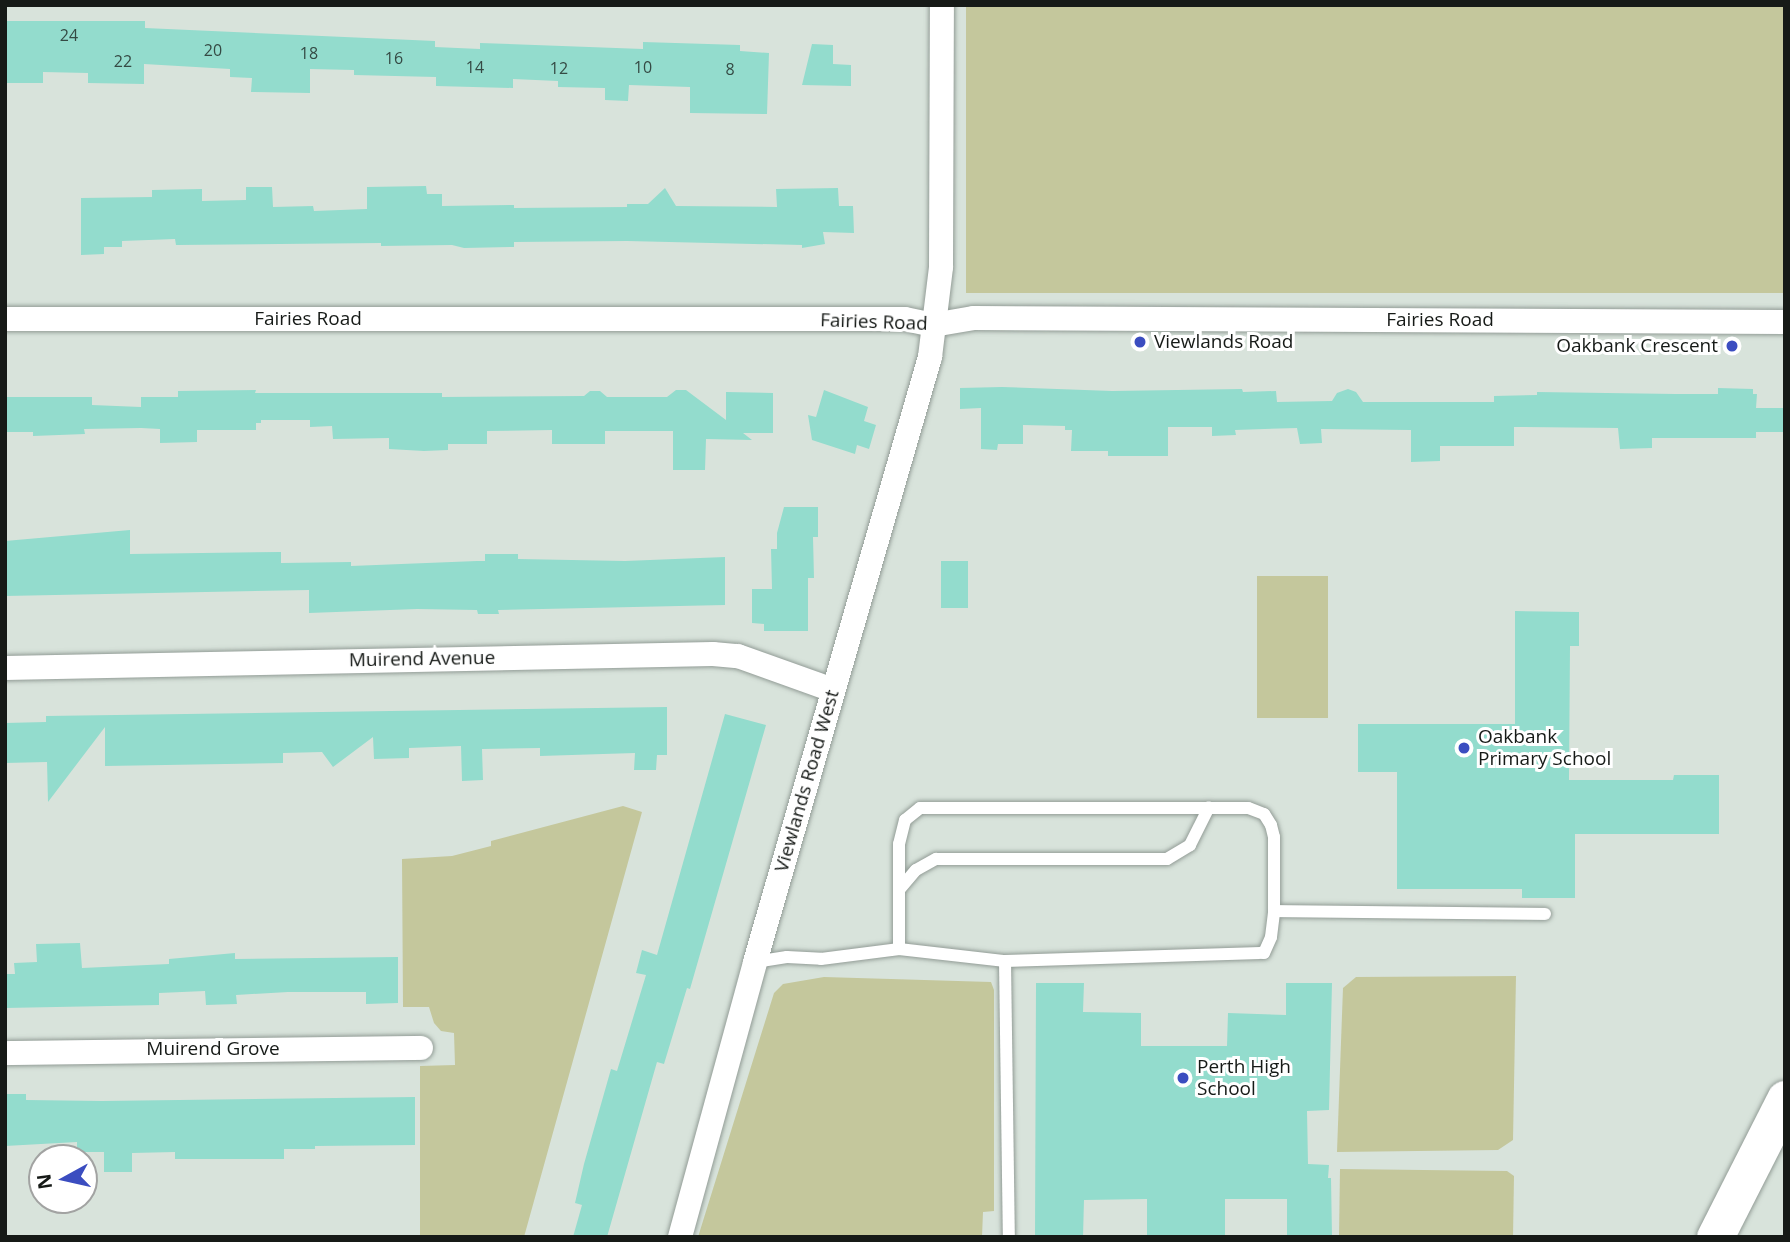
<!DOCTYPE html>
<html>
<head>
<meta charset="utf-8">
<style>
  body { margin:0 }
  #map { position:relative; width:1790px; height:1242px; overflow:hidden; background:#d8e3db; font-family:"Open Sans",sans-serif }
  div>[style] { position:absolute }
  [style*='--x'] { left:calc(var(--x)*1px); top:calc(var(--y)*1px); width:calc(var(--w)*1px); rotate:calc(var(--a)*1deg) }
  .green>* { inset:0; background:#c4c79c; transform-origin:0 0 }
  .building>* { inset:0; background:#93dccd; transform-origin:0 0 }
  .roads { filter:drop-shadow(0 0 2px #929c96) drop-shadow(0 0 2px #929c96) }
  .lane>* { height:12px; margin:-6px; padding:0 6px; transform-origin:6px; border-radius:6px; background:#fff }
  .street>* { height:24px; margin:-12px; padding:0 12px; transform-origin:12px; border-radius:12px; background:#fff }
  .secondary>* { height:37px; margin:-18.5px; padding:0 18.5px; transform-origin:18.5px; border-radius:18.5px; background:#fff }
  .dots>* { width:19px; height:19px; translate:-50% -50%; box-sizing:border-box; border:4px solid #fff; border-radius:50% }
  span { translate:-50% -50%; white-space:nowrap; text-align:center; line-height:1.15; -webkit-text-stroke:6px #fff; paint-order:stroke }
  .number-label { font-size:16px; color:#354a44 }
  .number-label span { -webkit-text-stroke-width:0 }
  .street-label { font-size:19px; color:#161a17 }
  .poi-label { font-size:19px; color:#161a17 }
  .left { translate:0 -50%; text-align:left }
  .right { translate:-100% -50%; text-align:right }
  .frame { position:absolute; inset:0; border:7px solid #161a17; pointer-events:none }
  .north { position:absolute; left:28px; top:1144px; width:70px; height:70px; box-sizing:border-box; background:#fff; border:2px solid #a2a3a2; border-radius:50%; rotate:262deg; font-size:19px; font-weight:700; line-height:28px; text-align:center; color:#161a17 }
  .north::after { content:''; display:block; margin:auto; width:24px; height:32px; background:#3b4dc0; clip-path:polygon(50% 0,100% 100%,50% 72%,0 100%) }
</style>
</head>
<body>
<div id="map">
  <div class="green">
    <i style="left:966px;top:5px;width:819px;height:288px"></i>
    <i style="left:1257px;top:576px;width:71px;height:142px"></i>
    <i style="clip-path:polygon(623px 806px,642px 812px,524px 1237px,420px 1237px,420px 1066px,455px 1065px,454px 1033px,441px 1031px,434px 1023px,429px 1007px,403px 1007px,402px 859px,452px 856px,491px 846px,491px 841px)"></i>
    <i style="clip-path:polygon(1516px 976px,1513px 1140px,1498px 1150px,1337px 1152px,1343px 988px,1356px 977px)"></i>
    <i style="clip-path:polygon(824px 977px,991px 982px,994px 990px,994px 1211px,983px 1212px,982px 1237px,698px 1237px,774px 993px,783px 984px)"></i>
    <i style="clip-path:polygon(1340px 1169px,1507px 1171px,1514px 1176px,1513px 1237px,1339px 1237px)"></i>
  </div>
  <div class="building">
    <i style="clip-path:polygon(5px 21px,145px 21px,145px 28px,435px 41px,435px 47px,480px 49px,480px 43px,643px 49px,643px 42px,740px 45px,740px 51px,769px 53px,767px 114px,690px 113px,690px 87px,629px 85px,628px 101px,605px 100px,605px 88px,558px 87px,558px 81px,513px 79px,513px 88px,436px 86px,436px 77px,354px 75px,354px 70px,310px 69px,310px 93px,251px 92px,252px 78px,230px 77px,230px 69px,144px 64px,144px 84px,88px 83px,88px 73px,43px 72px,43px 83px,5px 83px)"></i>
    <i style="clip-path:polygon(812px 44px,833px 45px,833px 64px,851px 65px,851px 86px,802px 85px)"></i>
    <i style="clip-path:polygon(426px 186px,427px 194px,442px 194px,442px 206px,514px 205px,514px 208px,627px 207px,627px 204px,648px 204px,665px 188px,676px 206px,777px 207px,776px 189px,838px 188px,839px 206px,853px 206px,854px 233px,823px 232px,825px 244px,802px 248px,802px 245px,627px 241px,514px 242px,514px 247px,464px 248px,452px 245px,381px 246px,381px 243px,176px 245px,175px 239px,122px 241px,122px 247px,104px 247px,104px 254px,81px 255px,81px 198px,152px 197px,152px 190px,202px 189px,202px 201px,246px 200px,246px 187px,272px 187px,273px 207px,313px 206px,314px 211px,367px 209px,367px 187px)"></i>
    <i style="clip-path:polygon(1002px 387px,1112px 391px,1242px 389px,1243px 392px,1276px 391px,1277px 402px,1332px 401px,1337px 393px,1348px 389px,1356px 392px,1363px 402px,1494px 402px,1494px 396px,1537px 395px,1537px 392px,1676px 394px,1718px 394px,1718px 388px,1753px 389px,1753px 394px,1757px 394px,1756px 408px,1785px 408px,1785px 432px,1756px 432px,1756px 438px,1652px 438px,1652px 448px,1620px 449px,1618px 428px,1514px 427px,1514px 446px,1440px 446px,1440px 461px,1411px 462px,1411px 430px,1321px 429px,1322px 443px,1300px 444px,1297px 428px,1235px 430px,1236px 435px,1212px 436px,1212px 427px,1168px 427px,1168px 456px,1108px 456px,1108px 451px,1071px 451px,1072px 430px,1065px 430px,1065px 426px,1023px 425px,1023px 444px,998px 444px,997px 450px,981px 449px,981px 408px,960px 409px,960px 388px)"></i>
    <i style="clip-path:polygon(256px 390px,255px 393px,442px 393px,442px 397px,584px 396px,590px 391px,600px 391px,607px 397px,667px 397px,676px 390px,686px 390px,726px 420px,726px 392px,773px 393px,773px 433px,743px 433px,752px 440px,706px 439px,705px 470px,673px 470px,673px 431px,605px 431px,605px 444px,552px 444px,552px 430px,487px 431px,487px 444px,448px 444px,448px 450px,424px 451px,389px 449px,389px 438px,333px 439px,332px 426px,310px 427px,310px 420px,261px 420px,261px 423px,256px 423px,256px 430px,197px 430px,197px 442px,160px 443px,160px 429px,141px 428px,84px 429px,85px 434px,33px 436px,33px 432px,5px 432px,5px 397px,92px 397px,92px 405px,141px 407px,141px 397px,178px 397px,178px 391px)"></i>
    <i style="clip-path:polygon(824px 390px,868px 407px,864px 421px,876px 425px,869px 449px,857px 445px,855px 454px,812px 440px,808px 415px,816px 417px)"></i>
    <i style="clip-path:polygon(784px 507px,818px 507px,818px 537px,813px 537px,814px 578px,808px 578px,808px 631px,764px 631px,764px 624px,752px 623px,752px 589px,772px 589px,771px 549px,777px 549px,777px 533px)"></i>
    <i style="clip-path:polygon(130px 530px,130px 554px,281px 552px,281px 563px,351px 562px,351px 566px,477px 561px,485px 561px,485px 554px,518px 554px,518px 559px,625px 561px,725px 557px,725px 605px,498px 610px,499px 614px,478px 614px,477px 610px,417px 609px,309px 613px,309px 590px,5px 596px,5px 541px)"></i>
    <i style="left:941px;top:561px;width:27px;height:47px"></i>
    <i style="clip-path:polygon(1515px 611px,1579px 612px,1579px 646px,1570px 646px,1569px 780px,1673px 780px,1674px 775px,1719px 775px,1719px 834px,1575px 834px,1575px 898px,1522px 898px,1522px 889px,1397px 889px,1397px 772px,1358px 772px,1358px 724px,1515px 724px)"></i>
    <i style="clip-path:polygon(667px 707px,667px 755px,657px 755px,656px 770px,634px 770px,635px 753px,540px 756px,540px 748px,482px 749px,483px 780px,462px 781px,461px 746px,409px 748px,409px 758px,374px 759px,373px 737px,333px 767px,322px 752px,283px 753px,283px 763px,105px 766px,105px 727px,48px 802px,47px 762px,5px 763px,5px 723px,46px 722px,46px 716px)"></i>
    <i style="clip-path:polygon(725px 714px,766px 725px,690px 989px,687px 988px,664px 1064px,657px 1062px,607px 1237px,573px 1237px,582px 1205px,575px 1203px,584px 1164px,611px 1069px,617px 1071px,646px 975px,636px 973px,642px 950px,657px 955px)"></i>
    <i style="clip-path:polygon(80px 943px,82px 968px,169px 964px,169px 959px,235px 953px,235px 959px,398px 957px,398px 1003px,366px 1004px,366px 992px,288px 992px,236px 995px,237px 1004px,206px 1005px,205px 991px,159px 993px,159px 1005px,5px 1008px,5px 974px,15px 974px,14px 963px,37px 962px,36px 944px)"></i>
    <i style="clip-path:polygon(1036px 983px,1084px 983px,1083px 1012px,1141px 1013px,1141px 1046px,1227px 1046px,1228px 1013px,1286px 1015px,1286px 983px,1332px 983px,1329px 1110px,1307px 1111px,1308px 1164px,1329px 1165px,1328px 1178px,1331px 1178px,1332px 1237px,1287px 1237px,1287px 1199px,1225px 1199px,1225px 1237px,1147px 1237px,1147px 1199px,1084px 1200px,1083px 1237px,1035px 1237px)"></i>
    <i style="clip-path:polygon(5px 1094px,26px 1094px,26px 1100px,102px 1101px,415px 1097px,415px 1145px,315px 1146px,315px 1149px,284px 1149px,284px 1159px,175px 1159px,175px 1152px,132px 1153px,132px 1172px,104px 1172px,104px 1152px,77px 1152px,77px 1142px,5px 1146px)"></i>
  </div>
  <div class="roads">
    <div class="lane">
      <i style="--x:899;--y:890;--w:26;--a:-50"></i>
      <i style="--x:916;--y:870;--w:23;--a:-29"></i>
      <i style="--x:936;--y:859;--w:231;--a:0"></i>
      <i style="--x:1167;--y:859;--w:27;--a:-31"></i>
      <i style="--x:1190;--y:845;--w:42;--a:-63.4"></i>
      <i style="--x:1274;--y:911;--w:271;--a:0.6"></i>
      <i style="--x:1005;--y:961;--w:276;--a:89.2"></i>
      <i style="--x:755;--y:962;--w:32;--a:-9"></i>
      <i style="--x:787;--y:957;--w:34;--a:3"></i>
      <i style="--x:821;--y:959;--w:79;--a:-7.3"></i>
      <i style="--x:899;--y:949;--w:107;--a:6.5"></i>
      <i style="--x:1005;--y:961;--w:259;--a:-1.8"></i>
      <i style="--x:1264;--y:953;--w:17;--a:-66"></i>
      <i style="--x:1271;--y:937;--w:26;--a:-83"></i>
      <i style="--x:1274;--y:911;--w:74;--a:-90"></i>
      <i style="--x:1274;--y:837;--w:12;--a:-104"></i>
      <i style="--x:1271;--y:825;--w:13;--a:-122"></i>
      <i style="--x:1264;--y:814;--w:17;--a:-159"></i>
      <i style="--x:1248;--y:808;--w:328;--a:180"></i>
      <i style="--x:920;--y:808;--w:19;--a:141"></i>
      <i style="--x:905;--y:820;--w:25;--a:104"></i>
      <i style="--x:899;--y:844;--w:105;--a:90"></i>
    </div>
    <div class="street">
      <i style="--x:5;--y:319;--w:900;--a:0"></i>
      <i style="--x:905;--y:319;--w:29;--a:12"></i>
      <i style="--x:933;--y:325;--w:42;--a:-9.7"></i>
      <i style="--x:974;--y:318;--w:811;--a:0.28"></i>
      <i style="--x:5;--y:668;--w:708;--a:-1.13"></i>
      <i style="--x:713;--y:654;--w:25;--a:5"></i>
      <i style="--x:738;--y:656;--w:101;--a:19.7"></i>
      <i style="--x:5;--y:1053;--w:416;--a:-0.7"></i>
      <i style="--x:680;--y:1237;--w:285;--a:-74.7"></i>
      <i style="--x:755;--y:962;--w:630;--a:-73.87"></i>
      <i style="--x:930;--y:357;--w:91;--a:-83"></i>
      <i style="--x:941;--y:267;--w:262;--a:-89.8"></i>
    </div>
    <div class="secondary">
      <i style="--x:1715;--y:1237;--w:155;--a:-63.1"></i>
    </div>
  </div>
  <div class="dots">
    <i style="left:1140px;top:342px;background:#3b4dc0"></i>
    <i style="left:1732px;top:346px;background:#3b4dc0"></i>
    <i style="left:1464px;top:748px;background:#3b4dc0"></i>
    <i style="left:1183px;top:1078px;background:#3b4dc0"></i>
  </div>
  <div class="number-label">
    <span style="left:69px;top:35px">24</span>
    <span style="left:213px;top:50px">20</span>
    <span style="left:309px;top:53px">18</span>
    <span style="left:394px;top:58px">16</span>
    <span style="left:123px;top:61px">22</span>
    <span style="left:475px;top:67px">14</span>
    <span style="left:643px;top:67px">10</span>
    <span style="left:559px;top:68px">12</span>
    <span style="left:730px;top:69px">8</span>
  </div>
  <div class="street-label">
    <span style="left:308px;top:319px">Fairies Road</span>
    <span style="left:1440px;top:320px">Fairies Road</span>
    <span style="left:874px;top:322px;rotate:2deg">Fairies Road</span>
    <span style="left:422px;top:659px;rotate:-1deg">Muirend Avenue</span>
    <span style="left:807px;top:781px;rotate:-74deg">Viewlands Road West</span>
    <span style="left:213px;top:1049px">Muirend Grove</span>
  </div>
  <div class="poi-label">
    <span class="left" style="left:1154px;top:342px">Viewlands Road</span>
    <span class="right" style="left:1718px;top:346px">Oakbank Crescent</span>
    <span class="left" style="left:1478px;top:748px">Oakbank<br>Primary School</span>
    <span class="left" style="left:1197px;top:1078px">Perth High<br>School</span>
  </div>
  <div class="frame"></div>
  <div class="north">N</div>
</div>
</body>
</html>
